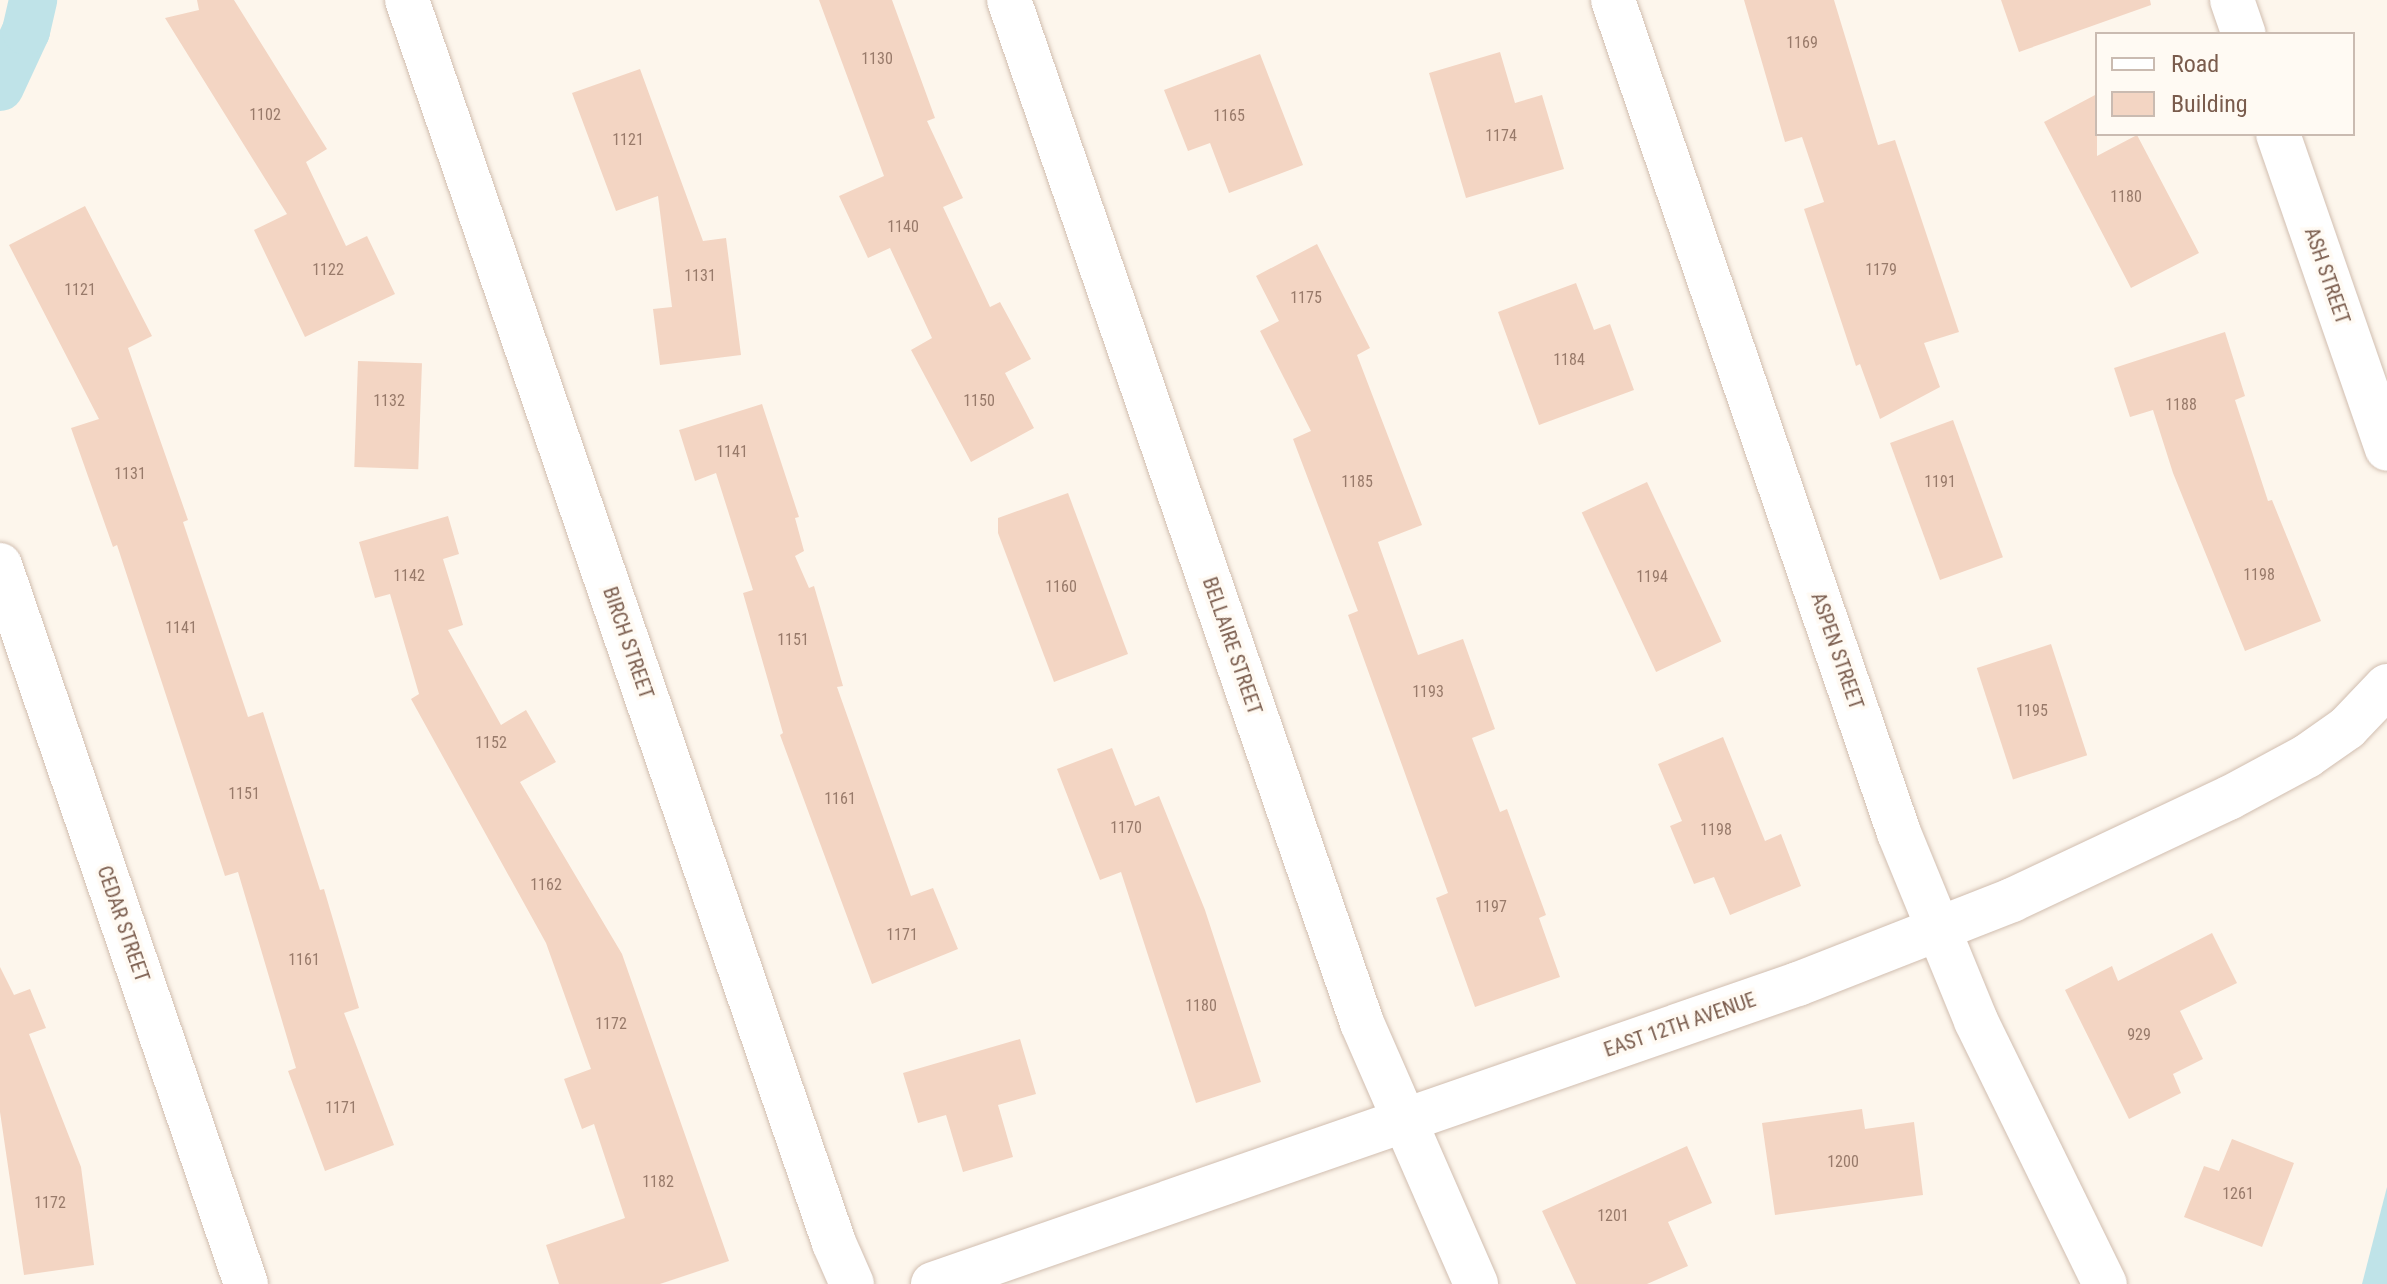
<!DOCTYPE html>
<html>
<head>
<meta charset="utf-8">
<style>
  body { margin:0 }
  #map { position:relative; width:2387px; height:1284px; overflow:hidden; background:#fdf6ec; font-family:"Roboto Condensed",sans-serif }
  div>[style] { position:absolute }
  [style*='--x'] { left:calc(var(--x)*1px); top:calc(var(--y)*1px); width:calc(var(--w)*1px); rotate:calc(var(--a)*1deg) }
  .water>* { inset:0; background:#bfe3e8 }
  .canal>* { height:48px; margin:-24px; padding:0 24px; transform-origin:24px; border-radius:24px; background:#bfe3e8 }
  .building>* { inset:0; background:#f3d5c3; transform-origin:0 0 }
  .roads { filter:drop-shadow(0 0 2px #d1beb0) drop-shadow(0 0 2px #d1beb0) }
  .minor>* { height:44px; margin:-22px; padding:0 22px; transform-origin:22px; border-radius:22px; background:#fff }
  span { translate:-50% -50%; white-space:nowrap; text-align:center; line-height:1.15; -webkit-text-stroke:7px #fffaf3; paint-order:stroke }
  .number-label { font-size:16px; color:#987a6a }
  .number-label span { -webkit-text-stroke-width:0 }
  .street-label { font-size:20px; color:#7a5c4d }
  .legend { position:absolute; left:2095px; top:32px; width:260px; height:104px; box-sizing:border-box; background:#fffaf3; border:2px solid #cabbb1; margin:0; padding:10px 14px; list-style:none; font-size:24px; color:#7a5c4d }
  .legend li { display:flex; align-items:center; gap:16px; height:40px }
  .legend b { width:40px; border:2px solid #cabbb1 }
</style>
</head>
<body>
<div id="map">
  <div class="water">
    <i style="clip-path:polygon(2387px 1187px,2387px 1284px,2362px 1284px)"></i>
  </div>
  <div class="canal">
    <i style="--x:0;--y:87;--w:62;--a:-65.1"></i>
    <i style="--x:26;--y:31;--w:32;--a:-77"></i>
  </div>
  <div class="building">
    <i style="clip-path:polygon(197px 0,234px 0,327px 149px,306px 162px,346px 246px,367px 236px,395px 294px,305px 337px,254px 230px,287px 214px,165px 18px,199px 10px)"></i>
    <i style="clip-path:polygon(819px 0,892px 0,935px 118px,927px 121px,963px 198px,943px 207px,990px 307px,1000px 302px,1031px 359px,1005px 373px,1034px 428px,971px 462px,911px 350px,932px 338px,890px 248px,868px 258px,839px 196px,884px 176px)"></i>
    <i style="clip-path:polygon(1744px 0,1834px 0,1878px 145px,1895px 140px,1959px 332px,1924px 343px,1940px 387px,1880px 419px,1860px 364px,1856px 366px,1804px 209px,1824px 202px,1802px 137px,1785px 142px)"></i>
    <i style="clip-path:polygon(2001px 0,2150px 0,2151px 5px,2019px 52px)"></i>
    <i style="clip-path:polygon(1500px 52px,1515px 103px,1542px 95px,1564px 169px,1466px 198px,1429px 73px)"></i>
    <i style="clip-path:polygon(1260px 54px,1303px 165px,1229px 193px,1210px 143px,1188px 151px,1164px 90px)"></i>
    <i style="clip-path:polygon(640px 69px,703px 241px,726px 238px,741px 355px,660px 365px,653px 309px,672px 307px,658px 196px,616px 211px,572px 93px)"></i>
    <i style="clip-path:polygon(2097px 94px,2097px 156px,2137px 135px,2199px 253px,2131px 288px,2044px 122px)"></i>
    <i style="clip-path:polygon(85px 206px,152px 336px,128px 348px,188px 520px,183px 522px,248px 717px,263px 712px,320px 890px,324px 889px,359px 1008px,344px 1013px,394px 1145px,325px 1171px,288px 1071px,296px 1068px,238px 872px,225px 876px,117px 545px,113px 547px,71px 428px,99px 419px,9px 245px)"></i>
    <i style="clip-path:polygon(1317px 244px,1370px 348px,1357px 355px,1422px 525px,1378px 542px,1418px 655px,1463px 639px,1495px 729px,1472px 738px,1500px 812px,1507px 809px,1546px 915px,1539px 918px,1560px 977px,1475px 1007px,1436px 898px,1448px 893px,1348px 615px,1358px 611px,1293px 439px,1311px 431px,1260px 331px,1279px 321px,1256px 276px)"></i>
    <i style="clip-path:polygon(1576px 283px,1594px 330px,1610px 324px,1634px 390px,1539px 425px,1498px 312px)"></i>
    <i style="clip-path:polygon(2225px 332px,2245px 396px,2235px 400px,2268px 501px,2272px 500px,2321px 621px,2245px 651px,2173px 473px,2153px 410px,2130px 417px,2114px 368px)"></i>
    <i style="left:358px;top:361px;width:64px;height:106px;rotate:2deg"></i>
    <i style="clip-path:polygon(762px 404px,799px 517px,795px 518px,804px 551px,795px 556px,809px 588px,814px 586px,843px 686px,837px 687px,911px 896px,933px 888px,958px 949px,872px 984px,780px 735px,783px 733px,743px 593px,753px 590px,716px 473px,695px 481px,679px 430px)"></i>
    <i style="left:1953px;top:420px;width:146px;height:67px;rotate:70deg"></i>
    <i style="left:1647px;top:482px;width:176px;height:72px;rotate:65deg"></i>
    <i style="clip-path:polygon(1068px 493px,1128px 654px,1054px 682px,998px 533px,998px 518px)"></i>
    <i style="clip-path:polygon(448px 516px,459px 554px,443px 559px,463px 625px,448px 630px,501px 725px,526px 710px,556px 762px,520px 782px,622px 954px,729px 1261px,660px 1284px,559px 1284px,546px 1245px,625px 1218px,594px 1124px,582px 1129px,564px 1079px,591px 1069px,546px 943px,411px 699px,419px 694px,390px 594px,375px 598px,359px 542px)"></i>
    <i style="left:2051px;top:644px;width:117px;height:78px;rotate:72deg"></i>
    <i style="clip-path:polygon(1723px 737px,1765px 841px,1781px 834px,1801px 886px,1730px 915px,1714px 877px,1694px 884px,1670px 826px,1682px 821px,1658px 764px)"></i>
    <i style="clip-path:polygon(1112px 748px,1135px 806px,1159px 796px,1205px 910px,1261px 1082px,1196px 1103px,1121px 872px,1100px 880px,1057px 769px)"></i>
    <i style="clip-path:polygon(2212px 933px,2237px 983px,2180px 1011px,2203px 1059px,2173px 1074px,2181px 1093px,2129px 1119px,2065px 990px,2112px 966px,2118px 981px)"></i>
    <i style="clip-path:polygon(0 967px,14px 995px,30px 989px,46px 1028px,29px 1034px,81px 1167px,94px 1265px,24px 1275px,0 1112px)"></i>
    <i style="clip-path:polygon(1020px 1039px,1036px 1094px,998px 1105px,1013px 1157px,963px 1172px,946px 1115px,918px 1123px,903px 1073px)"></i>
    <i style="clip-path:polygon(1862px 1109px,1865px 1129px,1914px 1122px,1923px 1195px,1775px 1215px,1762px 1123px)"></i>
    <i style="clip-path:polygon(2232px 1139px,2294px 1163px,2262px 1247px,2184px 1217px,2204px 1166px,2219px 1171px)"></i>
    <i style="clip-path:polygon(1687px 1146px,1712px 1203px,1668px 1222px,1688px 1266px,1647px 1284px,1576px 1284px,1542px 1211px)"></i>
  </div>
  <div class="roads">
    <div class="minor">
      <i style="--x:407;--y:0;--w:1314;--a:71.04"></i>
      <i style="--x:834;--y:1243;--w:45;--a:66.3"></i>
      <i style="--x:1009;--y:0;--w:1082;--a:70.96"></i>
      <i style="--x:1362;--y:1023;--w:285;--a:66.4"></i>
      <i style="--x:1613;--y:0;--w:881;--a:71.05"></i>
      <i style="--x:1899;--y:833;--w:203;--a:67.7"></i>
      <i style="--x:1976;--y:1021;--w:293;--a:63.9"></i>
      <i style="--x:2232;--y:0;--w:36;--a:71"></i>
      <i style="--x:2278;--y:134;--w:333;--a:70.9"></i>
      <i style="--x:0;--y:565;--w:760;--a:71.11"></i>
      <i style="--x:933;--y:1284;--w:916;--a:-19.13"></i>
      <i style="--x:1798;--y:984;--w:230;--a:-21.4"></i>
      <i style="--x:2012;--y:900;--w:240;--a:-25.2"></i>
      <i style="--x:2229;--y:798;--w:89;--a:-28.3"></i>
      <i style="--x:2307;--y:756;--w:49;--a:-35"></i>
      <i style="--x:2347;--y:728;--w:58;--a:-46.4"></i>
    </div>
  </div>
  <div class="number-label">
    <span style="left:1802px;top:43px">1169</span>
    <span style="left:877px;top:59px">1130</span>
    <span style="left:265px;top:115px">1102</span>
    <span style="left:1229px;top:116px">1165</span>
    <span style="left:1501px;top:136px">1174</span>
    <span style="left:628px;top:140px">1121</span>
    <span style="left:2126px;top:197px">1180</span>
    <span style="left:903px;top:227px">1140</span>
    <span style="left:328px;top:270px">1122</span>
    <span style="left:1881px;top:270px">1179</span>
    <span style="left:700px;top:276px">1131</span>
    <span style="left:80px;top:290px">1121</span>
    <span style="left:1306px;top:298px">1175</span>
    <span style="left:1569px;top:360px">1184</span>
    <span style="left:389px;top:401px">1132</span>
    <span style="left:979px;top:401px">1150</span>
    <span style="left:2181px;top:405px">1188</span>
    <span style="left:732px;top:452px">1141</span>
    <span style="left:130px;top:474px">1131</span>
    <span style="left:1357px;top:482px">1185</span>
    <span style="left:1940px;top:482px">1191</span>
    <span style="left:2259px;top:575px">1198</span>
    <span style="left:409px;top:576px">1142</span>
    <span style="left:1652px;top:577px">1194</span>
    <span style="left:1061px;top:587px">1160</span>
    <span style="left:181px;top:628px">1141</span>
    <span style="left:793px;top:640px">1151</span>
    <span style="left:1428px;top:692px">1193</span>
    <span style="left:2032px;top:711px">1195</span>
    <span style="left:491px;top:743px">1152</span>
    <span style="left:244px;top:794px">1151</span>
    <span style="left:840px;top:799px">1161</span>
    <span style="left:1126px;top:828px">1170</span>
    <span style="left:1716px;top:830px">1198</span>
    <span style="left:546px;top:885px">1162</span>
    <span style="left:1491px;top:907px">1197</span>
    <span style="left:902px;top:935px">1171</span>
    <span style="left:304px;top:960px">1161</span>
    <span style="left:1201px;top:1006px">1180</span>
    <span style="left:611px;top:1024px">1172</span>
    <span style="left:2139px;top:1035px">929</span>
    <span style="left:341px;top:1108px">1171</span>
    <span style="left:1843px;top:1162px">1200</span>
    <span style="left:658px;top:1182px">1182</span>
    <span style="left:2238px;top:1194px">1261</span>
    <span style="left:50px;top:1203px">1172</span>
    <span style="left:1613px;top:1216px">1201</span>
  </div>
  <div class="street-label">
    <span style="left:2327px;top:276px;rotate:71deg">ASH STREET</span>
    <span style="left:628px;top:643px;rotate:71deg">BIRCH STREET</span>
    <span style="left:1232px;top:646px;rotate:71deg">BELLAIRE STREET</span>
    <span style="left:1837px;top:651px;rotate:71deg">ASPEN STREET</span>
    <span style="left:123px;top:924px;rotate:71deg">CEDAR STREET</span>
    <span style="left:1680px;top:1025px;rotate:-19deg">EAST 12TH AVENUE</span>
  </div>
  <ul class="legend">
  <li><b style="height:10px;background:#fff"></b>Road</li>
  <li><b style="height:22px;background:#f3d5c3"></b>Building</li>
  </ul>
</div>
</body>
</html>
